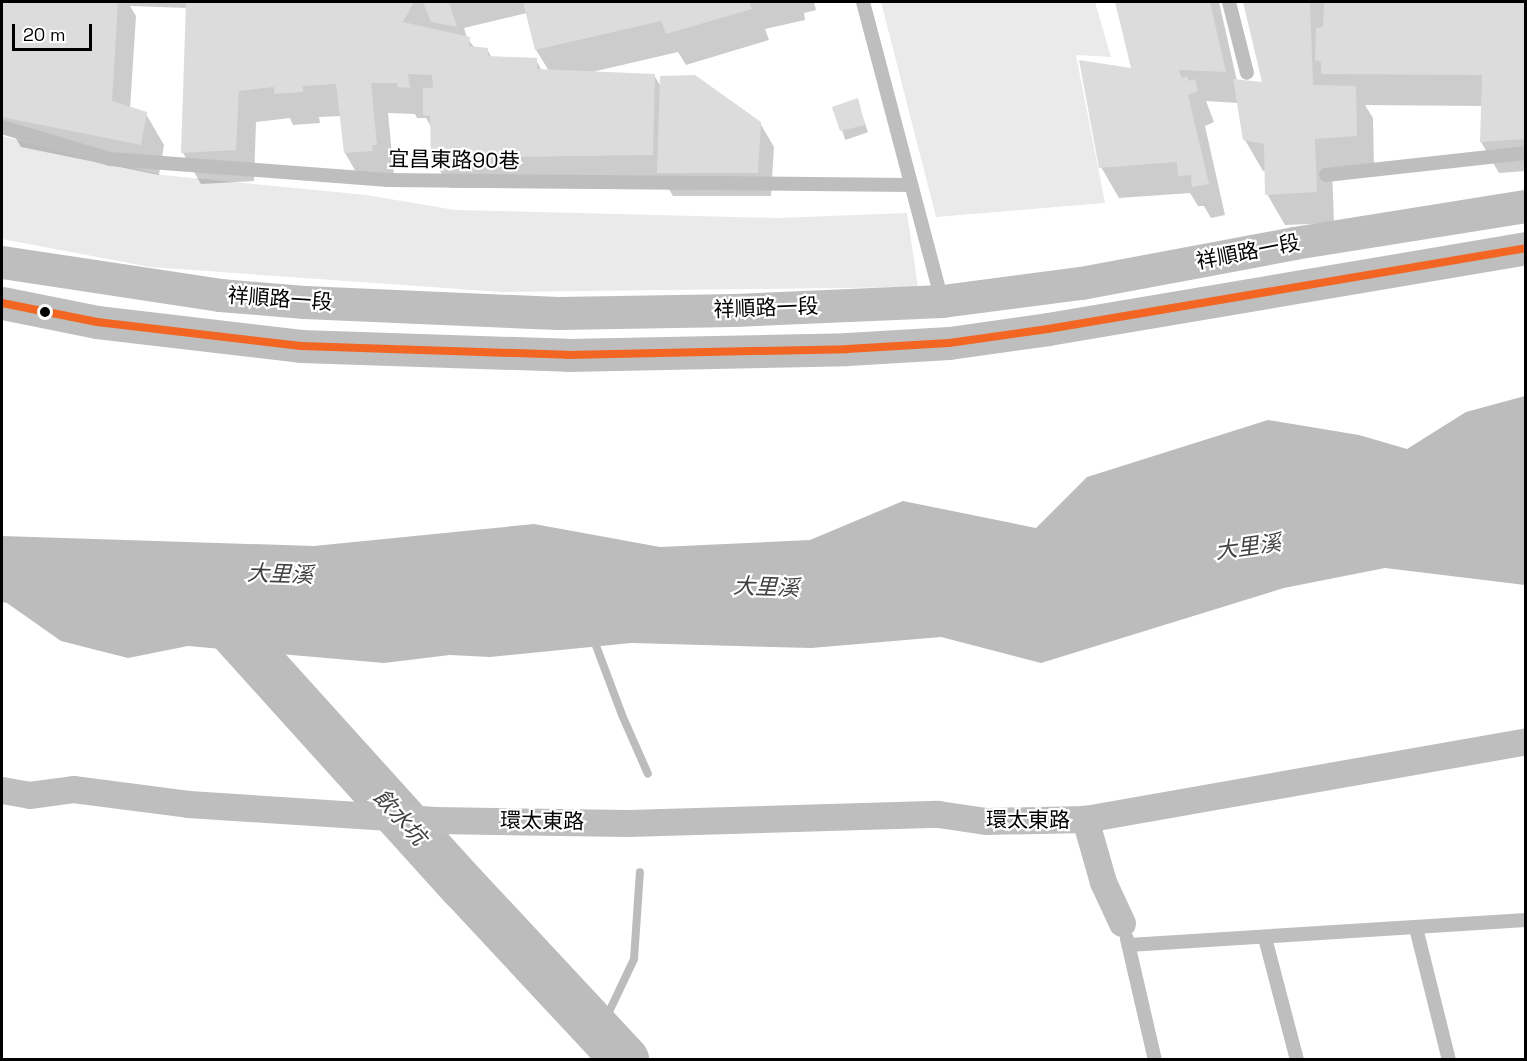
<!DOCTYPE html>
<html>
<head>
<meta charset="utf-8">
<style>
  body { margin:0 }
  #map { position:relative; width:1527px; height:1061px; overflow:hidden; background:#fff; font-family:"Space Grotesk","Noto Sans TC",sans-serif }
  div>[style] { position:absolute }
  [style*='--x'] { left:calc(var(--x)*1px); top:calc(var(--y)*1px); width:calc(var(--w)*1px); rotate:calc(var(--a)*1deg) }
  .green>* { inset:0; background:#eaeaea }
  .water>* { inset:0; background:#bcbcbc }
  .shadow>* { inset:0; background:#0003; transform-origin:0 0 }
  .stream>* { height:8px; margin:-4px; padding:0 4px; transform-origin:4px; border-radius:4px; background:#bcbcbc }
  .river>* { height:48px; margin:-24px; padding:0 24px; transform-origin:24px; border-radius:24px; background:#bcbcbc }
  .building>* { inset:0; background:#dcdcdc }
  .service>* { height:14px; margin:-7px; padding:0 7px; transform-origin:7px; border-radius:7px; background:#bebebe }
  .minor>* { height:27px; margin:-13.5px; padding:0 13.5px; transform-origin:13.5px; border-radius:13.5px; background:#bebebe }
  .tertiary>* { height:33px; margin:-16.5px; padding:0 16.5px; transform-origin:16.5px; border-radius:16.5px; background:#bebebe }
  .bus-1>* { height:8px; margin:-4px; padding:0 4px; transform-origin:4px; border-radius:4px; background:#f26522 }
  .dots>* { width:16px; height:16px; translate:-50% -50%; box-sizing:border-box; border:3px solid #fff; border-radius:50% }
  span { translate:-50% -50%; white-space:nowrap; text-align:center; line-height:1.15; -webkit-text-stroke:4.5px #fff; paint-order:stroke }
  .street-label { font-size:21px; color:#000 }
  .water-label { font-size:22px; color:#404040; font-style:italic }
  .frame { position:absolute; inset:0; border:3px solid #000; pointer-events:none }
  .scale { position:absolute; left:12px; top:24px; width:80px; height:27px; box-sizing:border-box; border:3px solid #000; border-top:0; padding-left:8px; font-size:18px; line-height:21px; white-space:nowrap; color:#000; -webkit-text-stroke:4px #fff; paint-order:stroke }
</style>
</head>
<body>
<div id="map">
  <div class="green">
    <i style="clip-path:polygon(881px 2px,1095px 2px,1111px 57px,1076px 55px,1105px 203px,936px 217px)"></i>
    <i style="clip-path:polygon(2px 136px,162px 175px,366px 195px,455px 210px,778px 218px,907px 213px,918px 287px,502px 292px,150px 267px,2px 239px)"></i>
  </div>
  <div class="water">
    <i style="clip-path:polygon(1525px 396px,1525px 585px,1385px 568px,1284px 588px,1041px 663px,941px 637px,811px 648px,631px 643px,490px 657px,450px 655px,384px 663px,188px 646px,128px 658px,61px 641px,7px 603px,2px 602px,2px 536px,314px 546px,534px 524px,660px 547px,810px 540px,903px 501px,1036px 528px,1087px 477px,1268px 420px,1359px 435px,1407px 449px,1466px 412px)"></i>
  </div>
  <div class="shadow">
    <i style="clip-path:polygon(evenodd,2px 2px,814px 2px,816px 10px,804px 13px,805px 20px,765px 29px,769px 40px,686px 65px,678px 52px,592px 72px,654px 75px,661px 87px,760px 123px,774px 147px,771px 196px,673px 196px,667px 186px,450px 188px,432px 157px,432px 128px,426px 118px,417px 118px,415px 114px,388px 113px,394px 175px,363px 184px,345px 153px,341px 116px,319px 117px,320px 123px,293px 125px,290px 118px,256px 122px,254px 181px,201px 184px,183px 153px,187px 8px,130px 6px,136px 16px,130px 109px,146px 114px,164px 145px,159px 175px,21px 147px,12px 132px,2px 132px,2px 2px,527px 13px,536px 50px,549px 71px,542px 71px,536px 60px,492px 58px,487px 49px,475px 48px,467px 38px,464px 28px,527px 13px)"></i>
    <i style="clip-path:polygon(1117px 2px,1219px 2px,1237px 81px,1264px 84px,1245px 2px,1526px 2px,1526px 171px,1499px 173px,1481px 142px,1483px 106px,1365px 105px,1373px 118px,1374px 167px,1332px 169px,1334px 223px,1285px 225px,1267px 194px,1266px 171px,1263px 171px,1245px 140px,1238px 103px,1206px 101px,1214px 122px,1205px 126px,1225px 215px,1211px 218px,1204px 206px,1198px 206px,1190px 193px,1119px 198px,1101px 167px,1133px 69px)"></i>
    <i style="left:857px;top:100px;width:34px;height:24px;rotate:71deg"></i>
  </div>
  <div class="stream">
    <i style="--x:592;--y:635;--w:85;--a:69.4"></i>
    <i style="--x:622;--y:715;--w:64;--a:66.2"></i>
    <i style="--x:600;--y:1031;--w:80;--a:-64.7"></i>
    <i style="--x:634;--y:959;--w:87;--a:-86.1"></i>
  </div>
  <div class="river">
    <i style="--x:207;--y:603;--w:382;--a:47.9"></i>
    <i style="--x:463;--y:886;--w:238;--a:47"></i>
  </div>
  <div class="building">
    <i style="clip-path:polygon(2px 2px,118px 2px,112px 101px,147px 112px,141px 145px,2px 117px)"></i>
    <i style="clip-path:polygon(186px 2px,414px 2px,403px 22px,470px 37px,469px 46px,488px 48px,488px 56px,537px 58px,537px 69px,655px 74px,653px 155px,431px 158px,430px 116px,423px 115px,423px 88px,433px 88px,432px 75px,408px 74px,410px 88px,397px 87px,397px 83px,371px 83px,377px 145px,372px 145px,373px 151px,344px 153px,336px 84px,303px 86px,303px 92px,274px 94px,274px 87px,239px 91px,236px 150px,181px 153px)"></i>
    <i style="clip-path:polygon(423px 2px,449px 2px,457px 27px,431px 22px)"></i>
    <i style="clip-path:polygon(523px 2px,749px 2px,752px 9px,666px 34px,661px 21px,535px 50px)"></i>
    <i style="clip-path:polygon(1115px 2px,1210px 2px,1226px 72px,1179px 70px,1182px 78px,1187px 76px,1189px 81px,1195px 79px,1198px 91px,1188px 95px,1209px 184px,1192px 187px,1191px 175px,1178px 176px,1177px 162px,1099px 168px,1079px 60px,1131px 68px)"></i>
    <i style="clip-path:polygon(1243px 2px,1310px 2px,1313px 85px,1356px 86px,1357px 136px,1315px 139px,1317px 192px,1265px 195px,1264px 144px,1243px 140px,1233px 79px,1262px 82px)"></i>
    <i style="clip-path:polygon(1324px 2px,1526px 2px,1526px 139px,1480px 142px,1482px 75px,1321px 74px,1321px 62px,1315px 60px,1316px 28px,1323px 27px)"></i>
    <i style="clip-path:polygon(695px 75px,761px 122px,758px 173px,657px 173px,660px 76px)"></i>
    <i style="clip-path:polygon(858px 98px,865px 125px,840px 131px,832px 107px)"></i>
  </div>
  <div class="service">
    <i style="--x:863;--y:2;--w:309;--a:75.2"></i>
    <i style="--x:1229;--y:2;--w:73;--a:75.8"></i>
    <i style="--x:2;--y:127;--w:113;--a:16.5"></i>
    <i style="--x:110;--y:159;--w:279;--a:4.3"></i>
    <i style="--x:388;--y:180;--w:523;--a:0.55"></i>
    <i style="--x:1326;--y:175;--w:201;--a:-6.3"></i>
    <i style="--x:1416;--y:928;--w:136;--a:76"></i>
    <i style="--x:1265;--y:938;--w:126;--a:75.3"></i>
    <i style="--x:1127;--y:939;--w:124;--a:77"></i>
    <i style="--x:1129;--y:945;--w:398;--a:-3.6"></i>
  </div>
  <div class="minor">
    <i style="--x:2;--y:790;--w:27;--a:10"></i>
    <i style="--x:29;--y:795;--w:44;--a:-7.8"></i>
    <i style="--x:73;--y:789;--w:116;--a:7.4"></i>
    <i style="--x:188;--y:804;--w:248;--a:3.7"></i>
    <i style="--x:435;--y:820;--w:193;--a:0.9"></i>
    <i style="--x:628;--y:823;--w:310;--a:-1.7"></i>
    <i style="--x:938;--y:814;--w:49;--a:8.3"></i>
    <i style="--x:986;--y:821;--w:99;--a:-1.2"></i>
    <i style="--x:1122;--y:923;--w:45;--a:-114.9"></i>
    <i style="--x:1103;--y:882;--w:66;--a:-105.9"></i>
    <i style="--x:1085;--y:819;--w:448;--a:-10"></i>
  </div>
  <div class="tertiary">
    <i style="--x:2;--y:262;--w:220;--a:8.6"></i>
    <i style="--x:220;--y:295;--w:84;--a:4.8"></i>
    <i style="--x:304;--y:302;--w:254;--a:2.5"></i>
    <i style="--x:558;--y:313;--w:177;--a:-1"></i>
    <i style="--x:735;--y:310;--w:207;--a:-2.5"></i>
    <i style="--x:942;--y:301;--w:140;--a:-7.4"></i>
    <i style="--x:1081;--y:283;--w:217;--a:-10.6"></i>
    <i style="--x:1294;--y:243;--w:235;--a:-9.1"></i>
    <i style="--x:2;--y:303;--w:97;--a:11.3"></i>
    <i style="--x:97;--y:322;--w:205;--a:6.7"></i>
    <i style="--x:301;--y:346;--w:266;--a:1.9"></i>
    <i style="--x:567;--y:355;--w:280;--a:-1.2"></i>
    <i style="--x:847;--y:349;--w:102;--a:-3.4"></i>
    <i style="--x:949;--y:343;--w:100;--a:-8"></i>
    <i style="--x:1048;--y:329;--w:485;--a:-9.6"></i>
  </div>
  <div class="bus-1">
    <i style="--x:2;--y:303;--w:97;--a:11.3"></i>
    <i style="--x:97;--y:322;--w:205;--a:6.7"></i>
    <i style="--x:301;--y:346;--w:266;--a:1.9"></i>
    <i style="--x:567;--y:355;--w:280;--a:-1.2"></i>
    <i style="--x:847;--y:349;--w:102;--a:-3.4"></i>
    <i style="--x:949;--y:343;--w:100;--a:-8"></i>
    <i style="--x:1048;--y:329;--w:485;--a:-9.6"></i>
  </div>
  <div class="dots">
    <i style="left:45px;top:312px;background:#000"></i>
  </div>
  <div class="street-label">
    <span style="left:454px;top:160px;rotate:1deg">宜昌東路90巷</span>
    <span style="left:1248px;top:252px;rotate:-11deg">祥順路一段</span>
    <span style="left:280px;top:299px;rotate:4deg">祥順路一段</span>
    <span style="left:766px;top:308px;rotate:-2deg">祥順路一段</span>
    <span style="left:1028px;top:820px">環太東路</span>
    <span style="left:542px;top:821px;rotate:1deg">環太東路</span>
  </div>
  <div class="water-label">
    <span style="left:1248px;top:547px;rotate:-8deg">大里溪</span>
    <span style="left:280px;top:574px;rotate:2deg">大里溪</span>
    <span style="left:766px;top:587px;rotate:2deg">大里溪</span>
    <span style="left:400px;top:817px;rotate:48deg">飲水坑</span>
  </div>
  <div class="frame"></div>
  <div class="scale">20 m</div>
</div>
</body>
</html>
